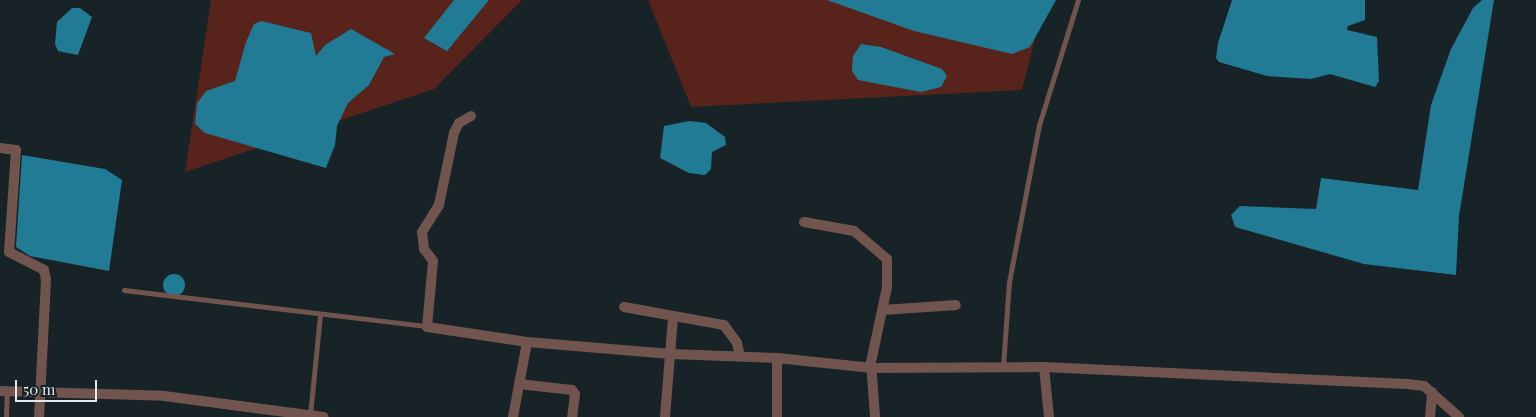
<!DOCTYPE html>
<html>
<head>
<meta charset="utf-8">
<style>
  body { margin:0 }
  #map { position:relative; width:1536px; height:417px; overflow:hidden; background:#172327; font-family:"Playfair Display",serif }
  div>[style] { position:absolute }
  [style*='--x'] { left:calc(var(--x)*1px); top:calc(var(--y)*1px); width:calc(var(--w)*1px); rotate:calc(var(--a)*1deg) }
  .green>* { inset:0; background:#58231b }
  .water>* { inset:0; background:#217b95 }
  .round { border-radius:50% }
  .lane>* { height:5px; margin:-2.5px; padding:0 2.5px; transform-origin:2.5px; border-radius:2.5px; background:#72544f }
  .street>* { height:10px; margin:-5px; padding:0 5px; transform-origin:5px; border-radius:5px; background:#72544f }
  span { translate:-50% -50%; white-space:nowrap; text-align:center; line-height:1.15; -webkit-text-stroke:4px #172327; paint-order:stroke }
  .scale { position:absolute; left:15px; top:380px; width:82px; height:22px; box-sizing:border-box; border:2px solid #e2eaed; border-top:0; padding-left:6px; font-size:15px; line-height:18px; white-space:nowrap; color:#e2eaed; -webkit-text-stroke:4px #172327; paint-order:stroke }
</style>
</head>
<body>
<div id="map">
  <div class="green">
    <i style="clip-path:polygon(211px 0,522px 0,434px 89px,185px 172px)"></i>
    <i style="clip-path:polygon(648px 0,1045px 0,1022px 90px,691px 107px)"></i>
  </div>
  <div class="water">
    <i style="clip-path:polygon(454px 0,489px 0,447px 51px,424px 38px)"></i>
    <i style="clip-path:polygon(827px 0,1056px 0,1030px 47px,1012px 54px,914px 31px)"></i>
    <i style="clip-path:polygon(1232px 0,1365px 0,1365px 20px,1348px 26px,1347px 30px,1377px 37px,1379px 81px,1375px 87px,1330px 74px,1311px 79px,1267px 76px,1219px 62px,1216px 58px,1218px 43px)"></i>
    <i style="clip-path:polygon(1482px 0,1494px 0,1459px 216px,1456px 275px,1364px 264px,1235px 227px,1231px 215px,1240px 206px,1316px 209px,1321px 178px,1418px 190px,1431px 105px,1451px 49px,1473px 8px)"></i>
    <i style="clip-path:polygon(72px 8px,80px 8px,92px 17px,78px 55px,58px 51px,55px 44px,57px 22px)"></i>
    <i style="clip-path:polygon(261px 21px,311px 33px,316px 56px,325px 45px,351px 29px,395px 54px,384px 57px,369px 85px,348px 103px,337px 126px,335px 145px,326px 168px,205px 133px,195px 124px,197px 103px,206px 91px,235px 81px,246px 42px,254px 24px)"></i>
    <i style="clip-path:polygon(861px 44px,881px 47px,942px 69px,947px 76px,941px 87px,921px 92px,858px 80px,852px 71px,853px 56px)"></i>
    <i style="clip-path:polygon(689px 121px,706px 123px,725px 137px,726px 145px,712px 152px,711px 169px,705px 175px,689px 173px,660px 158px,664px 126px)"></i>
    <i style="clip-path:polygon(22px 155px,105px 169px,122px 180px,109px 271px,30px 256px,16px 247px)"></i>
    <i class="round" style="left:163px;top:274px;width:22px;height:22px"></i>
  </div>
  <div class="lane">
    <i style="--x:124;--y:290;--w:305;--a:6.8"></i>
    <i style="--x:1003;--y:367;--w:85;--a:-86"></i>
    <i style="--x:1009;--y:282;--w:160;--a:-79.2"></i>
    <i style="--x:1039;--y:125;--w:131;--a:-72.7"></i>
    <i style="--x:310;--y:415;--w:101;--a:-84.3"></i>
    <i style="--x:6;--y:417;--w:26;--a:-88"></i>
  </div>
  <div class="street">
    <i style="--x:471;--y:116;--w:14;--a:150"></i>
    <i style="--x:459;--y:123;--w:11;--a:117"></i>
    <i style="--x:454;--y:133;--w:74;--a:101.8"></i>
    <i style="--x:439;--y:205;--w:32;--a:122"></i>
    <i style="--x:422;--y:232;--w:17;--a:83"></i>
    <i style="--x:424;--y:249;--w:15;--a:53"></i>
    <i style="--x:433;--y:261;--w:66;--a:95.2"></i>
    <i style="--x:427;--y:327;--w:101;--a:8.5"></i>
    <i style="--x:527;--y:342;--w:144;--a:4.8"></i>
    <i style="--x:671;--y:354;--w:106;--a:2.2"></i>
    <i style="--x:777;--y:358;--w:96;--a:6"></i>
    <i style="--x:872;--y:368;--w:172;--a:-0.3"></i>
    <i style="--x:1044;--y:367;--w:363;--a:2.7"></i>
    <i style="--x:1407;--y:384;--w:17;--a:7"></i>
    <i style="--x:1424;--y:386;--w:47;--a:41.5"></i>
    <i style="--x:0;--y:148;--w:16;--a:7"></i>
    <i style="--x:16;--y:150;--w:102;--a:93.9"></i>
    <i style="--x:9;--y:252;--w:39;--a:27"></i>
    <i style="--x:44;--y:270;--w:10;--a:79"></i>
    <i style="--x:46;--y:280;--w:137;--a:92.9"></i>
    <i style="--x:804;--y:222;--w:51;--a:10.2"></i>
    <i style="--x:854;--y:231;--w:43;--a:40.3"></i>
    <i style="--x:887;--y:259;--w:28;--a:90"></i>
    <i style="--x:887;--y:287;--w:77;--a:102"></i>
    <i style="--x:871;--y:362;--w:55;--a:85.8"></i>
    <i style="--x:624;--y:307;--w:102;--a:10.2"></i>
    <i style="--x:724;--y:325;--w:22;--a:54"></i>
    <i style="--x:737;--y:343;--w:13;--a:77"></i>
    <i style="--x:883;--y:310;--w:73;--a:-3.9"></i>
    <i style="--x:777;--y:358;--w:59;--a:90"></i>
    <i style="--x:1044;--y:367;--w:50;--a:84.3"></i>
    <i style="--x:519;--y:384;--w:53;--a:6.5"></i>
    <i style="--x:572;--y:390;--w:5;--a:53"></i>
    <i style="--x:575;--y:394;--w:23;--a:97"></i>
    <i style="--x:0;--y:391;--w:164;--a:1.7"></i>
    <i style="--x:164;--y:396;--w:161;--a:7.5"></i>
    <i style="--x:513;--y:417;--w:76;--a:-79.4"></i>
    <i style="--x:665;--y:417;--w:100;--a:-85.4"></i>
    <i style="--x:1430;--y:417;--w:25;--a:-85"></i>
  </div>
  <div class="scale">50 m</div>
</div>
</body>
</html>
